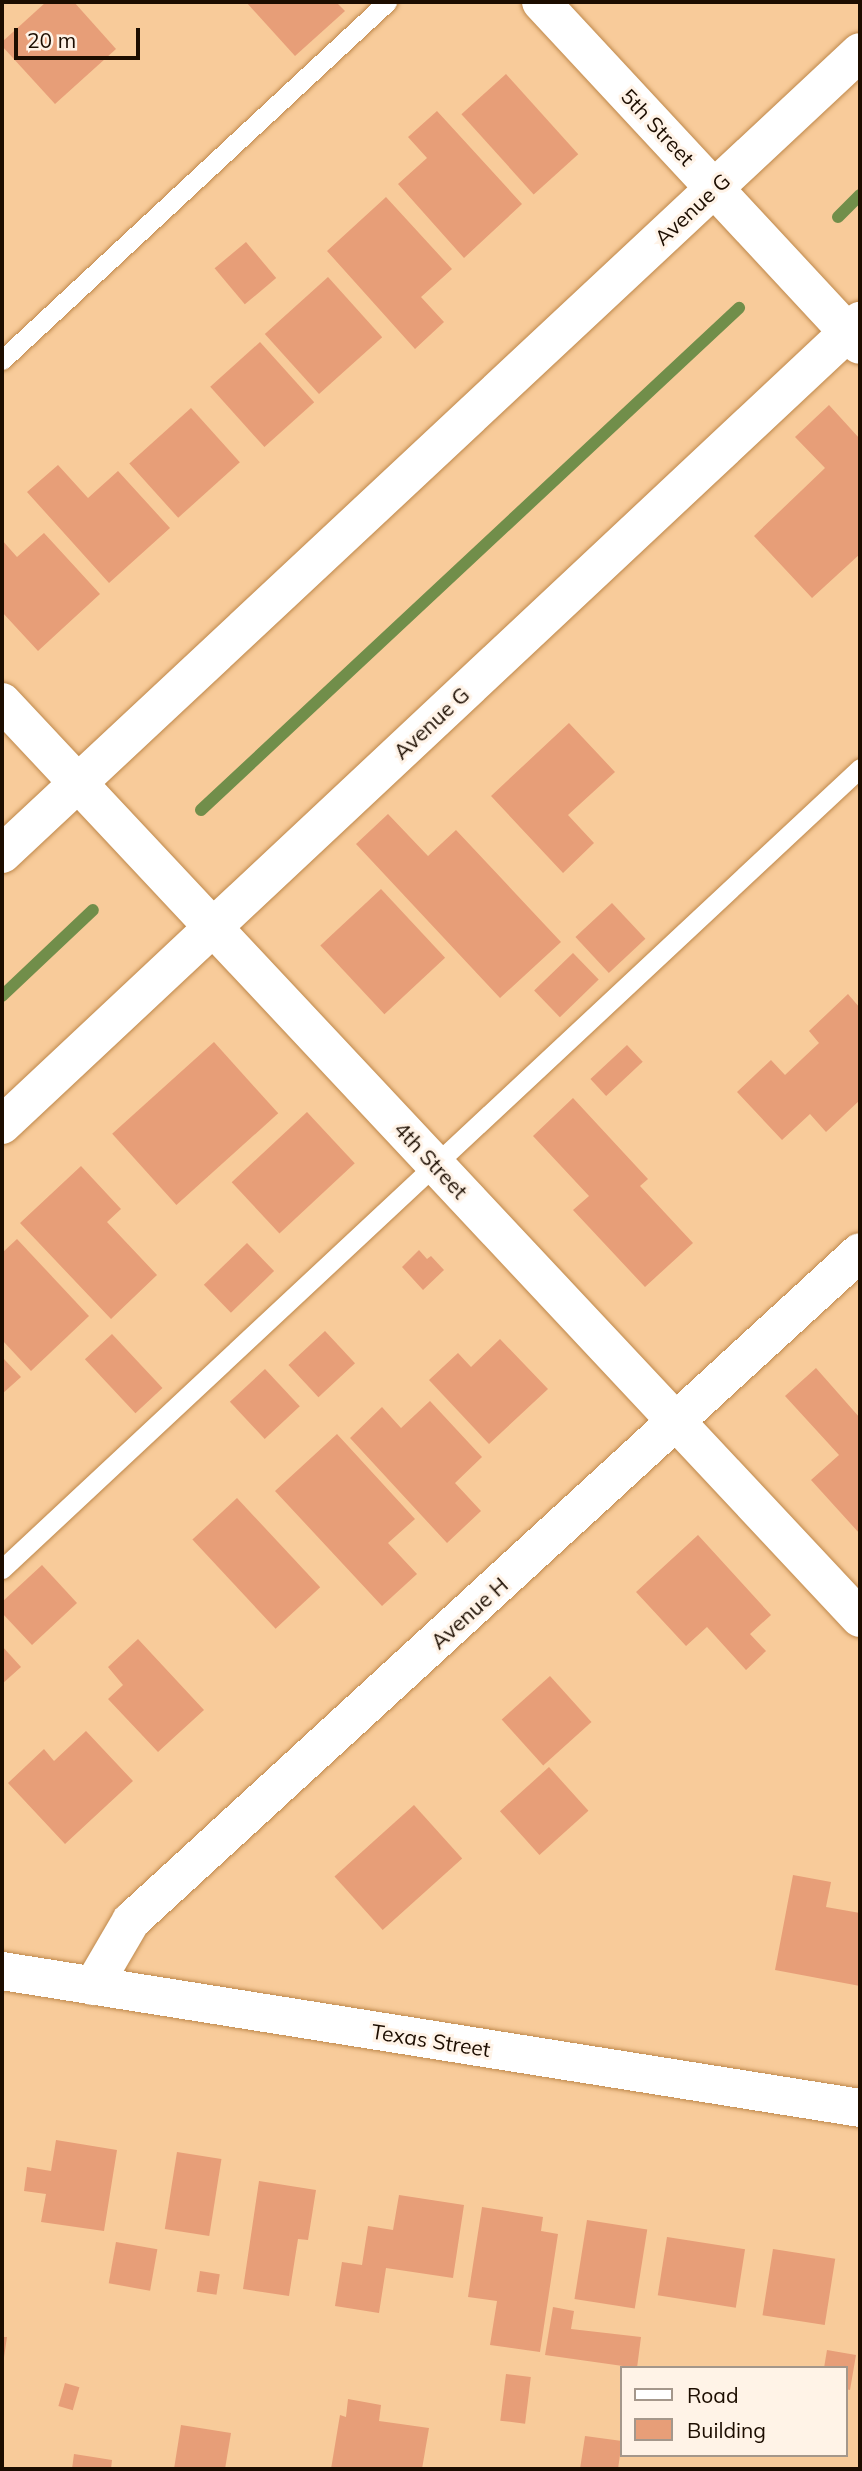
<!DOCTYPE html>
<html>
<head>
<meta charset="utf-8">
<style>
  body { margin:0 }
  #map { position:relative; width:862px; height:2471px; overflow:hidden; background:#f8cb9a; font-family:Mulish,sans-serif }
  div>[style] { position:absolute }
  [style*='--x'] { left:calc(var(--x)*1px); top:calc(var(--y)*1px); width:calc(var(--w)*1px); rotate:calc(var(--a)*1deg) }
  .stream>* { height:12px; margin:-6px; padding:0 6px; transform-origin:6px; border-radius:6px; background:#718e4a }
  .building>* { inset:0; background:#e79e78; transform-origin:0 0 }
  .roads { filter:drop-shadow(0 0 2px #be884b) drop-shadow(0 0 2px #be884b) }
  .lane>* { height:19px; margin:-9.5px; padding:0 9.5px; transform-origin:9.5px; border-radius:9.5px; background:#fff }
  .street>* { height:38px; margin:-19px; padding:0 19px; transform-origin:19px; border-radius:19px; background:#fff }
  .secondary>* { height:38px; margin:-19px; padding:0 19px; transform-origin:19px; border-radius:19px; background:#fff }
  span { translate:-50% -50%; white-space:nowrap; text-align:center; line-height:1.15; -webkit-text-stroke:6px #fff3e7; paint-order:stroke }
  .street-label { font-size:21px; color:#1c0d00 }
  .frame { position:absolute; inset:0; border:4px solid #1c0d00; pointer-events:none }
  .legend { position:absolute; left:620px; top:2366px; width:228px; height:91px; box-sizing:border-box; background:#fff3e7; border:2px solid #a4978b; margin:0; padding:9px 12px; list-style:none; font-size:21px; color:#1c0d00 }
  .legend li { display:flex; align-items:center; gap:14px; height:35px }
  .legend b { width:35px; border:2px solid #a4978b }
  .scale { position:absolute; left:14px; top:28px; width:126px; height:32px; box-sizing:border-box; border:4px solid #1c0d00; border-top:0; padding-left:9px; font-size:21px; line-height:24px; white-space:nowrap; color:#1c0d00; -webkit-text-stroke:5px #fff3e7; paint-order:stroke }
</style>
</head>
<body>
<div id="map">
  <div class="stream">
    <i style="--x:838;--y:217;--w:31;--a:-45"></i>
    <i style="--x:201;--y:810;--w:736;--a:-43.02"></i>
    <i style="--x:2;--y:996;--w:125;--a:-43.4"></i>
  </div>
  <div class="building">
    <i style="clip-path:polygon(46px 2px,74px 2px,116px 49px,55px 104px,2px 46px,2px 42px)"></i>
    <i style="clip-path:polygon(246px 2px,336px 2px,345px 11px,295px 56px)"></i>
    <i style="left:506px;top:74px;width:108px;height:60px;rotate:48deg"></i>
    <i style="clip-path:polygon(437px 111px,522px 204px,464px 258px,398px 184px,427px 158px,408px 137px)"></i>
    <i style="clip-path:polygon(386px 197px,452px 269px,421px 297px,444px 322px,415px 349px,327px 251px)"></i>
    <i style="left:246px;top:242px;width:47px;height:41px;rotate:50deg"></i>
    <i style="left:328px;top:277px;width:81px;height:85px;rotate:48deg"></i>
    <i style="left:260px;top:342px;width:81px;height:67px;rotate:48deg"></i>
    <i style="clip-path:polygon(829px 405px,860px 439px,860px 554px,812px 598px,754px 536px,825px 468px,795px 437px)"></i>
    <i style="left:191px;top:408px;width:73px;height:83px;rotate:48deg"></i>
    <i style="clip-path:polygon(58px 465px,88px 498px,118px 471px,170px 528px,109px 583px,27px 492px)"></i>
    <i style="clip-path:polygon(44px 533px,100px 594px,38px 651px,2px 612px,2px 540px,17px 557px)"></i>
    <i style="clip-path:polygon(569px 723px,615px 772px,568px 815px,594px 843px,563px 873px,491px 796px)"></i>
    <i style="clip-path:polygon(388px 814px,428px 856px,456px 830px,561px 942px,500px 998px,356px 844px)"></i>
    <i style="left:381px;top:889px;width:94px;height:83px;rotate:47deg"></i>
    <i style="left:612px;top:903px;width:49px;height:50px;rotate:47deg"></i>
    <i style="left:573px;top:953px;width:37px;height:54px;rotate:46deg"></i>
    <i style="clip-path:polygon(848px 994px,860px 1008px,860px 1100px,826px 1132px,810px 1114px,782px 1140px,737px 1092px,771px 1060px,785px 1075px,819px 1043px,809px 1031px)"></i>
    <i style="left:214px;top:1042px;width:96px;height:137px;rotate:48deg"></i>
    <i style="left:627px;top:1045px;width:23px;height:50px;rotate:47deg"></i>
    <i style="clip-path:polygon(573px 1098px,648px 1179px,640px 1186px,693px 1243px,645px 1287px,573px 1210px,589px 1196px,533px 1136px)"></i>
    <i style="left:307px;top:1112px;width:70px;height:103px;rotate:47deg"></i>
    <i style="clip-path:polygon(81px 1166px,121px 1209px,107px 1222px,157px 1275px,111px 1319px,20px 1223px)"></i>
    <i style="clip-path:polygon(17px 1239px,89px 1316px,31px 1371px,2px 1340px,2px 1253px)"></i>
    <i style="left:247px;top:1243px;width:39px;height:60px;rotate:46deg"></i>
    <i style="clip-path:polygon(419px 1250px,427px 1259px,431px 1256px,444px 1270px,423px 1290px,402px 1267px)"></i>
    <i style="left:325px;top:1331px;width:44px;height:50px;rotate:47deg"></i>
    <i style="left:112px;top:1334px;width:74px;height:37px;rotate:47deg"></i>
    <i style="clip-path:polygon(500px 1339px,548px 1389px,489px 1444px,429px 1380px,458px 1353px,471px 1367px)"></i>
    <i style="clip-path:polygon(2px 1357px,21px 1377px,2px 1394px)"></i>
    <i style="clip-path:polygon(816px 1368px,860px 1418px,860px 1534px,811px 1480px,839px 1455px,785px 1396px)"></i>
    <i style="left:265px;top:1369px;width:51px;height:48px;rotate:47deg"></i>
    <i style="clip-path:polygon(430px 1401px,482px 1457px,455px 1483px,481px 1511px,447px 1543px,350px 1438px,382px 1407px,401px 1428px)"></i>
    <i style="clip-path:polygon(337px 1434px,415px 1519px,388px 1543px,417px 1574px,382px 1606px,275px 1491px)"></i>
    <i style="left:237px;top:1498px;width:122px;height:61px;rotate:47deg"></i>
    <i style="clip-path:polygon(698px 1535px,771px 1615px,750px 1634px,766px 1651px,746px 1670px,707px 1627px,686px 1646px,636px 1592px)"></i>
    <i style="clip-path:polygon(42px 1565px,77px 1603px,32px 1645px,2px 1613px,2px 1602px)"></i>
    <i style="clip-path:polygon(138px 1639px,204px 1710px,158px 1752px,108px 1699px,123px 1685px,108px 1667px)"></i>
    <i style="clip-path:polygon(2px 1646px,21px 1667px,2px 1684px)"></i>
    <i style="left:550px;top:1676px;width:62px;height:65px;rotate:48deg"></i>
    <i style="clip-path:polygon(86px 1731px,133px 1781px,65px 1844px,8px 1783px,44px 1749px,54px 1761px)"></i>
    <i style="left:549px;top:1767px;width:59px;height:66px;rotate:48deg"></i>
    <i style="left:414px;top:1805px;width:72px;height:107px;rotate:48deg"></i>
    <i style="clip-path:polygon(793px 1875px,831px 1882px,826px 1907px,860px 1913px,860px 1986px,775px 1970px)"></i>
    <i style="clip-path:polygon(56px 2140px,117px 2150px,104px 2231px,41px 2222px,46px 2194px,24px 2191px,27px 2167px,51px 2171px)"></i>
    <i style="left:177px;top:2152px;width:45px;height:78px;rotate:9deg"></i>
    <i style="clip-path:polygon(259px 2181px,316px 2190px,308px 2240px,298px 2239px,289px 2296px,243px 2289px)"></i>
    <i style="clip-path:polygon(399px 2195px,464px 2205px,453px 2278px,386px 2268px,379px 2313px,335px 2306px,342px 2262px,362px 2265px,368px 2226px,393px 2230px)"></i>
    <i style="clip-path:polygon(482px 2207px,543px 2217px,541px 2231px,558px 2234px,540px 2352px,490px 2345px,497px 2301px,468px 2297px)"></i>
    <i style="left:587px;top:2220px;width:61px;height:80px;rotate:9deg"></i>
    <i style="left:667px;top:2237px;width:79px;height:59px;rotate:9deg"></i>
    <i style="left:116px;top:2242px;width:42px;height:42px;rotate:10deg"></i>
    <i style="left:773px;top:2249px;width:63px;height:67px;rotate:9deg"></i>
    <i style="left:200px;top:2271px;width:20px;height:21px;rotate:9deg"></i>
    <i style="clip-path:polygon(553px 2307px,574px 2311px,571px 2329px,641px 2337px,637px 2368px,545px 2355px)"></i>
    <i style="clip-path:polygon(2px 2337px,7px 2337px,3px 2364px,2px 2364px)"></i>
    <i style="clip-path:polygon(827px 2350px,856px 2355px,850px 2390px,846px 2389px,846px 2368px,824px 2368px)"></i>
    <i style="left:506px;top:2374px;width:25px;height:47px;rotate:7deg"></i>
    <i style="left:65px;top:2383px;width:15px;height:24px;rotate:16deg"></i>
    <i style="clip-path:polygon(348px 2399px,381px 2405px,379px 2421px,429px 2428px,422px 2469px,331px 2469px,340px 2415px,346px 2417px)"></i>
    <i style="clip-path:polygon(181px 2425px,231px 2433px,225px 2469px,174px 2469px)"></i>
    <i style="clip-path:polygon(585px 2436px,622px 2441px,618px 2469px,580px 2469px)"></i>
    <i style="clip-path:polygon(74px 2454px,112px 2460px,111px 2469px,72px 2469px)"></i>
  </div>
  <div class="roads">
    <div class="lane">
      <i style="--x:2;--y:360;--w:526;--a:-42.92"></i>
      <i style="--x:2;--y:1569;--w:1174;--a:-43.03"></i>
    </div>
    <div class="street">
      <i style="--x:541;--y:2;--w:468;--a:47.1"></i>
      <i style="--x:2;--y:702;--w:1255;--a:46.87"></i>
      <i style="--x:2;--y:854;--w:1174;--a:-43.07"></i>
      <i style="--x:2;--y:1125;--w:1176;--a:-43.14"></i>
      <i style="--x:93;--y:1986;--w:75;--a:-59.7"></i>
      <i style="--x:131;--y:1921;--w:989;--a:-42.54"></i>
    </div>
    <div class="secondary">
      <i style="--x:2;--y:1971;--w:869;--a:9.07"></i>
    </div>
  </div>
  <div class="street-label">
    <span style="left:658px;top:127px;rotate:47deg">5th Street</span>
    <span style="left:692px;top:209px;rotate:-43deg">Avenue G</span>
    <span style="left:431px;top:723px;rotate:-43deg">Avenue G</span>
    <span style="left:431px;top:1160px;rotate:47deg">4th Street</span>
    <span style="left:469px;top:1613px;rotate:-42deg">Avenue H</span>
    <span style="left:431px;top:2040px;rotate:9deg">Texas Street</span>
  </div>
  <div class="frame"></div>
  <ul class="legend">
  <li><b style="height:9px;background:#fff"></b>Road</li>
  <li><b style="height:19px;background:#e79e78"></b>Building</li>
  </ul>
  <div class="scale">20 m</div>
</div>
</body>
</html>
